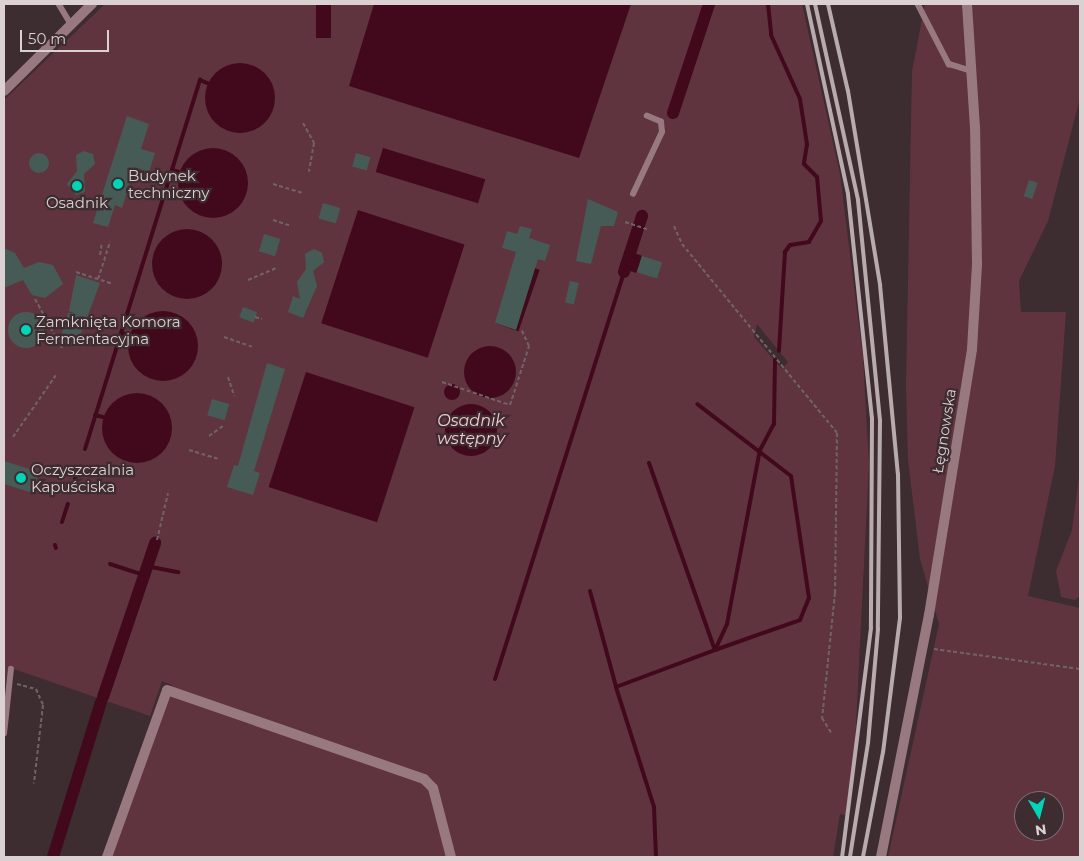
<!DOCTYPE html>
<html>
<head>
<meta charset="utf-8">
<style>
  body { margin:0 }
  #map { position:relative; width:1084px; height:861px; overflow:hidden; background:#3d2c30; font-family:Montserrat,sans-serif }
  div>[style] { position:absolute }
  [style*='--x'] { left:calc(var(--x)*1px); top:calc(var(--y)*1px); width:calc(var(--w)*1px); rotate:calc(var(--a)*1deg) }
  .green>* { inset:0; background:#60343e }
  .water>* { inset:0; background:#42091d; transform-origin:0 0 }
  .round { border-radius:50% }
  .stream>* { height:4px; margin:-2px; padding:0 2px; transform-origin:2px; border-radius:2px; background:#42091d }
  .canal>* { height:12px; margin:-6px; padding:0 6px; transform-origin:6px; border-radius:6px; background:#42091d }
  .building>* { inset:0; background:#475b56; transform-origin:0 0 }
  .path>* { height:2px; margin-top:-1px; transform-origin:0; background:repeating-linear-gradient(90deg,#716266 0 4px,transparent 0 6.5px) }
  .service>* { height:5.5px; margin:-2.75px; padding:0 2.75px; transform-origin:2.75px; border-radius:2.75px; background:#97797f }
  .minor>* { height:10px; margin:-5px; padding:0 5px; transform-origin:5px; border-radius:5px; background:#97797f }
  .rail>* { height:4px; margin:-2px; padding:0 2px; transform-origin:2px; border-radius:2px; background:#b8abae }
  .dots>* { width:14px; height:14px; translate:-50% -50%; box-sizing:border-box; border:2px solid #3d2c30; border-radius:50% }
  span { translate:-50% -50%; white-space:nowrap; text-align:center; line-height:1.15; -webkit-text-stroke:4.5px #3d2c30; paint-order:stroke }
  .poi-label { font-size:15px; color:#dbd0d2 }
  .left { translate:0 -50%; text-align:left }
  .street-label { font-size:15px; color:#dbd0d2 }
  .water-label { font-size:16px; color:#f4ccd3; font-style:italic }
  .frame { position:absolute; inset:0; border:5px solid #dbd0d2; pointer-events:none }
  .north { position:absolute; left:1014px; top:791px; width:50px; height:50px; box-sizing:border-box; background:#3d2c30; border:1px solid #7c6e71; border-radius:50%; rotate:172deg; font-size:14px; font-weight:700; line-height:20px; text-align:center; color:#dbd0d2 }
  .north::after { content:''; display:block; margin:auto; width:18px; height:22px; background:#01d5b7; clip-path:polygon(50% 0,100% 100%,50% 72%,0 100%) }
  .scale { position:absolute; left:20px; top:30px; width:89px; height:22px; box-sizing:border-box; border:2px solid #dbd0d2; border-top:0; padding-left:6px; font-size:15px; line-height:18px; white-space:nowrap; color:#dbd0d2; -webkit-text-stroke:4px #3d2c30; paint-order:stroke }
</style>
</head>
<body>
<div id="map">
  <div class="green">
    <i style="clip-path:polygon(evenodd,105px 4px,802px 4px,840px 174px,863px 358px,869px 464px,855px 744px,846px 815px,840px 814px,833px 857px,112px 857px,172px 685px,162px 681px,150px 716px,8px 667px,4px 694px,4px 100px,105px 4px,757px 324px,788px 362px,782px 369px,754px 337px,757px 324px)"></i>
    <i style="clip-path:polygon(evenodd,925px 4px,1080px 4px,1080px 98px,1048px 221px,1019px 281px,1021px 312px,1066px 312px,1055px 466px,1028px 596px,1080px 608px,1080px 857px,888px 857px,939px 624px,920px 559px,908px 460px,906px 385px,912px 71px,925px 4px,1024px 801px,1054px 801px,1054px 831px,1024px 831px,1024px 801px)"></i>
    <i style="clip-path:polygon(1080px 469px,1080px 596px,1075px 600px,1061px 597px,1056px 571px,1072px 530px)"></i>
  </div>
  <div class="water">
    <i style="left:316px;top:4px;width:15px;height:34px"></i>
    <i style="clip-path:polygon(374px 4px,631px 4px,579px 158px,349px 86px)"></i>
    <i class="round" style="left:205px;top:63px;width:70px;height:70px"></i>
    <i class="round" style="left:178px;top:148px;width:70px;height:70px"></i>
    <i style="left:383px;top:148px;width:107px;height:25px;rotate:17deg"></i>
    <i style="left:358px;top:210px;width:112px;height:119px;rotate:18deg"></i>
    <i class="round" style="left:152px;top:229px;width:70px;height:70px"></i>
    <i style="left:625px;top:250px;width:18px;height:18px;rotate:19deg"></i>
    <i style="left:517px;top:262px;width:24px;height:65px;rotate:19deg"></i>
    <i class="round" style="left:128px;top:311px;width:70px;height:70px"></i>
    <i class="round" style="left:464px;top:346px;width:52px;height:52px"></i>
    <i style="left:306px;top:372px;width:114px;height:121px;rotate:18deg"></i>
    <i class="round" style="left:444px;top:384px;width:16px;height:16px"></i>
    <i class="round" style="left:102px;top:393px;width:70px;height:70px"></i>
    <i class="round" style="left:445px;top:404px;width:52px;height:52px"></i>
  </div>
  <div class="stream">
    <i style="--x:768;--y:4;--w:31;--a:84"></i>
    <i style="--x:771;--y:35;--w:70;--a:65.6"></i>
    <i style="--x:800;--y:99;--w:46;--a:81.2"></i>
    <i style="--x:807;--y:144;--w:20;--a:99"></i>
    <i style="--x:804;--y:164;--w:18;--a:45"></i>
    <i style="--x:817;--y:177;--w:44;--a:84.8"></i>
    <i style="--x:821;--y:221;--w:24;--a:120"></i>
    <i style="--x:809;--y:242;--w:19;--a:171"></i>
    <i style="--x:790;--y:245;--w:9;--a:126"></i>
    <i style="--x:785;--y:252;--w:99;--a:93.5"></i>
    <i style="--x:172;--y:170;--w:7;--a:16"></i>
    <i style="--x:121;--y:333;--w:8;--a:14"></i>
    <i style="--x:95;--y:415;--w:8;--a:14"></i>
    <i style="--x:85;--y:449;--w:387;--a:-72.7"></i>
    <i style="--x:200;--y:80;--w:8;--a:23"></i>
    <i style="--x:649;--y:463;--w:198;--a:70.6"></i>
    <i style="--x:715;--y:650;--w:90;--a:-19.4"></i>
    <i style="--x:800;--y:620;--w:24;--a:-68"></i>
    <i style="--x:809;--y:598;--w:123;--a:-98.4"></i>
    <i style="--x:791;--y:476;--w:118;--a:-142.5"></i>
    <i style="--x:75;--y:479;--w:4;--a:-76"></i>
    <i style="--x:62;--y:522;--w:19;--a:-72"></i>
    <i style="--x:55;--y:545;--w:3;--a:72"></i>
    <i style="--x:110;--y:564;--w:35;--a:18"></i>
    <i style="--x:146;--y:566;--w:33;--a:11"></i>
    <i style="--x:590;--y:591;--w:99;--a:74.8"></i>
    <i style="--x:495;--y:679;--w:427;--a:-72.4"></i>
    <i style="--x:656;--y:857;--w:50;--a:-92.3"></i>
    <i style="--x:654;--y:807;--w:126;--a:-107.6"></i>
    <i style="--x:616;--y:687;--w:106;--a:-20.5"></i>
    <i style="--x:715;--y:650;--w:29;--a:-65"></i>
    <i style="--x:727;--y:624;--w:177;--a:-79.3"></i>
    <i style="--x:760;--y:450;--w:30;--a:-62"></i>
    <i style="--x:774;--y:424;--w:64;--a:-89.1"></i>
  </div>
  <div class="canal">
    <i style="--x:673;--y:113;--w:115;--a:-71.7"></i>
    <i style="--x:624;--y:272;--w:59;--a:-72.2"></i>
    <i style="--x:103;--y:697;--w:163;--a:-71.3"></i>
    <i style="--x:53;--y:857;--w:162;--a:-72.8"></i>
  </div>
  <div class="building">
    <i style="clip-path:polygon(127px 116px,149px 124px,141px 149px,155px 153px,149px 172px,135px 167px,122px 208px,115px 205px,108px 227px,93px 223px)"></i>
    <i style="clip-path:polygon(84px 151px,93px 154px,95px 164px,84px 174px,85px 192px,76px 195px,67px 184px,77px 171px,76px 155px)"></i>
    <i class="round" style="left:29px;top:153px;width:20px;height:20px"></i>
    <i style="left:356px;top:153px;width:15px;height:14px;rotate:16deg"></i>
    <i style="left:1029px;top:180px;width:9px;height:17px;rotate:18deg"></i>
    <i style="clip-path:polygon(588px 199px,618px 212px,614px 226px,601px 226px,591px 264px,576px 261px)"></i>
    <i style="left:323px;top:203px;width:18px;height:16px;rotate:16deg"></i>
    <i style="clip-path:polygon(520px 226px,532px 229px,529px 238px,550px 245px,545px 261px,538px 259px,516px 330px,495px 323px,516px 252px,502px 248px,507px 231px,517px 234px)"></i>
    <i style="left:264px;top:234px;width:17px;height:18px;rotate:17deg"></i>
    <i style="clip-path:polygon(4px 248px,15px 253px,24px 268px,39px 262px,53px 265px,63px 284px,45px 298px,32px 295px,23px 280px,4px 288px)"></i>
    <i style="clip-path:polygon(314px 249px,322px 253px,324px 262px,313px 271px,317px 286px,303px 318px,288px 312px,293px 296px,300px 299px,297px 282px,306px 269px,305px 254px)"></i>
    <i style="left:642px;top:256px;width:21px;height:17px;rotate:17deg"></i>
    <i style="clip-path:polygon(76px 275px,100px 283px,76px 347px,59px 342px,68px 313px,74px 313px,69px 311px)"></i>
    <i style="left:570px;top:281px;width:9px;height:22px;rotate:13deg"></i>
    <i style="left:243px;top:307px;width:15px;height:11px;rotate:20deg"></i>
    <i class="round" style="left:8px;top:312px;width:36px;height:36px"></i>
    <i style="clip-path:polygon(267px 363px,285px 369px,254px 471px,260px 473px,253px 495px,227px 487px,234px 465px,238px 466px)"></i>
    <i style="left:212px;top:399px;width:18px;height:17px;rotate:16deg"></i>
    <i style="clip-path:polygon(4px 461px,39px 472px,33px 493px,4px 484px)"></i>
  </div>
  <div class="path">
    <i style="--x:303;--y:123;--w:23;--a:61"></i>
    <i style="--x:314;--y:143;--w:29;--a:100"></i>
    <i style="--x:273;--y:184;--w:30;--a:17"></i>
    <i style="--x:273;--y:220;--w:19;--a:18"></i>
    <i style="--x:625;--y:222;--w:23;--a:18"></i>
    <i style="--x:674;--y:226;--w:20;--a:66"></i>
    <i style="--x:682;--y:244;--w:244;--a:50.6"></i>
    <i style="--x:837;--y:433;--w:160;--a:90.7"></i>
    <i style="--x:835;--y:593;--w:126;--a:95.9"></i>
    <i style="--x:822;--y:718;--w:19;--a:58"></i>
    <i style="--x:100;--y:255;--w:13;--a:-81"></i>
    <i style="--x:76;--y:272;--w:39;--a:18"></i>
    <i style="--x:98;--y:279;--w:39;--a:-72"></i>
    <i style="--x:248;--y:280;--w:30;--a:-23"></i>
    <i style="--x:35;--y:299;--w:58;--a:61.2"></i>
    <i style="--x:255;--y:317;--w:7;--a:16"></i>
    <i style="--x:224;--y:337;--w:31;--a:19"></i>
    <i style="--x:228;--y:377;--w:20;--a:72"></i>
    <i style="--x:442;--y:382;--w:72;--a:18.7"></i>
    <i style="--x:510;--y:405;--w:62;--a:-72.1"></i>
    <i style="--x:529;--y:346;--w:19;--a:-115"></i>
    <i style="--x:209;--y:436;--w:19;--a:-36"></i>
    <i style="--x:13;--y:437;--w:75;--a:-55.3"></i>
    <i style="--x:189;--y:450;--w:30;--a:17"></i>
    <i style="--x:157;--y:540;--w:48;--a:-76.8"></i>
    <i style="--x:934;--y:649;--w:147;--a:7.8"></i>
    <i style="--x:17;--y:684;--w:20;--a:15"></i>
    <i style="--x:36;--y:689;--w:17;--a:66"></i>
    <i style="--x:43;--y:705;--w:79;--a:96.6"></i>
  </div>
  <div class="service">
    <i style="--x:59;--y:4;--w:23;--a:59"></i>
    <i style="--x:918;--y:4;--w:68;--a:62.7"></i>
    <i style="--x:949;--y:64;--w:24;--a:17"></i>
    <i style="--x:633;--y:194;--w:68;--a:-64.9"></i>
    <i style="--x:662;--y:132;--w:10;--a:-96"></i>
    <i style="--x:661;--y:122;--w:15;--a:-157"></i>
    <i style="--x:4;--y:734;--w:65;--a:-83.9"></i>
  </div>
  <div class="minor">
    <i style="--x:4;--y:91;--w:124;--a:-44.7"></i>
    <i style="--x:107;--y:857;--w:177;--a:-70.2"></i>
    <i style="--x:167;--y:690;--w:272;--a:19.1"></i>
    <i style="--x:424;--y:779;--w:13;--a:45"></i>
    <i style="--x:433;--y:788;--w:71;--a:75.4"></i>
    <i style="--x:881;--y:857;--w:247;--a:-78.8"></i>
    <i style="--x:929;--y:615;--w:269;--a:-80.8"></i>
    <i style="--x:972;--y:349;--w:85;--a:-86.6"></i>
    <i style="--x:977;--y:264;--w:136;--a:-90.8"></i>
    <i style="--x:975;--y:128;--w:124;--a:-93.7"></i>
  </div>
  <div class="rail">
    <i style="--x:807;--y:4;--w:194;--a:77.8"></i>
    <i style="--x:848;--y:194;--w:225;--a:83.9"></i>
    <i style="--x:872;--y:418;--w:210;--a:90.3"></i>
    <i style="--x:871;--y:628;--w:231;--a:97.2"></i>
    <i style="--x:815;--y:4;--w:201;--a:77.6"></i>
    <i style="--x:858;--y:200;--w:222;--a:84.3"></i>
    <i style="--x:880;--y:421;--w:208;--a:90.6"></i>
    <i style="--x:878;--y:629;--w:114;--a:95"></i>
    <i style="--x:868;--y:743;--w:115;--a:99"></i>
    <i style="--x:828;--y:4;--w:89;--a:77.1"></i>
    <i style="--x:848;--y:91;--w:197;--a:80.6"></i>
    <i style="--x:880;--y:285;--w:190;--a:84.6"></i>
    <i style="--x:898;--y:474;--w:144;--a:89.2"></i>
    <i style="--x:900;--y:618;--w:135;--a:97.2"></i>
    <i style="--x:883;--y:752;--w:107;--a:100.8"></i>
  </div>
  <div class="dots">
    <i style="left:118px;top:184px;background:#01d5b7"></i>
    <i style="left:77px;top:186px;background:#01d5b7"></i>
    <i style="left:26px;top:330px;background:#01d5b7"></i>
    <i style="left:21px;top:478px;background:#01d5b7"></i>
  </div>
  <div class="poi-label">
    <span class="left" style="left:128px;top:184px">Budynek<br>techniczny</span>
    <span style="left:77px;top:203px">Osadnik</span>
    <span class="left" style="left:36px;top:330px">Zamknięta Komora<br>Fermentacyjna</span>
    <span class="left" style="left:31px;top:478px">Oczyszczalnia<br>Kapuściska</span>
  </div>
  <div class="street-label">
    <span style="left:944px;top:431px;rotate:-81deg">Łęgnowska</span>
  </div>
  <div class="water-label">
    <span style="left:471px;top:430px">Osadnik<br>wstępny</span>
  </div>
  <div class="frame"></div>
  <div class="north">N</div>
  <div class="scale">50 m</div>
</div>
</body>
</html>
